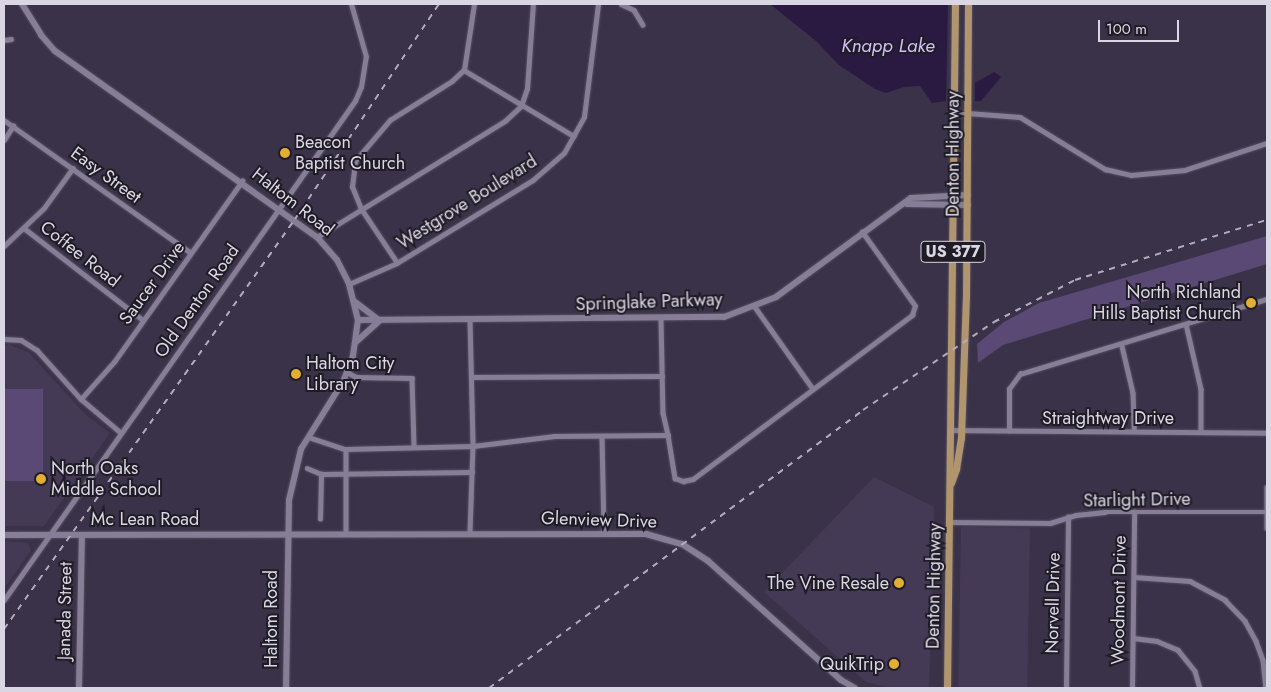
<!DOCTYPE html>
<html>
<head>
<meta charset="utf-8">
<style>
  body { margin:0 }
  #map { position:relative; width:1271px; height:692px; overflow:hidden; background:#3a3248; font-family:Jost,sans-serif }
  div>[style] { position:absolute }
  [style*='--x'] { left:calc(var(--x)*1px); top:calc(var(--y)*1px); width:calc(var(--w)*1px); rotate:calc(var(--a)*1deg) }
  .built>* { inset:0; background:#453a56; transform-origin:0 0 }
  .green>* { inset:0; background:#594974; transform-origin:0 0 }
  .water>* { inset:0; background:#2a1941 }
  .roads { filter:drop-shadow(0 0 1px #554f60) drop-shadow(0 0 1px #554f60) }
  .street>* { height:4.5px; margin:-2.25px; padding:0 2.25px; transform-origin:2.25px; border-radius:2.25px; background:#867e97 }
  .secondary>* { height:6px; margin:-3px; padding:0 3px; transform-origin:3px; border-radius:3px; background:#867e97 }
  .primary>* { height:7px; margin:-3.5px; padding:0 3.5px; transform-origin:3.5px; border-radius:3.5px; background:#b0956e }
  .rail>* { height:2px; margin-top:-1px; transform-origin:0; background:repeating-linear-gradient(90deg,#b2acbc 0 6px,transparent 0 12px) }
  .dots>* { width:14px; height:14px; translate:-50% -50%; box-sizing:border-box; border:2px solid #1f1c26; border-radius:50% }
  span { translate:-50% -50%; white-space:nowrap; text-align:center; line-height:1.15; -webkit-text-stroke:4px #1f1c26; paint-order:stroke }
  .shield-label span { padding:1px 4px; background:#1f1c26; border:1px solid; border-radius:4px; -webkit-text-stroke-width:0 }
  .shield-label { font-size:16px; color:#dbd6e4; font-weight:700 }
  .poi-label { font-size:18px; color:#dbd6e4 }
  .left { translate:0 -50%; text-align:left }
  .right { translate:-100% -50%; text-align:right }
  .street-label { font-size:18px; color:#dbd6e4 }
  .water-label { font-size:19px; color:#d1bdf7; font-style:italic }
  .frame { position:absolute; inset:0; border:5px solid #dbd6e4; pointer-events:none }
  .scale { position:absolute; left:1098px; top:20px; width:81px; height:22px; box-sizing:border-box; border:2px solid #dbd6e4; border-top:0; padding-left:6px; font-size:15px; line-height:18px; white-space:nowrap; color:#dbd6e4; -webkit-text-stroke:4px #1f1c26; paint-order:stroke }
</style>
</head>
<body>
<div id="map">
  <div class="built">
    <i style="clip-path:polygon(8px 344px,28px 352px,87px 416px,110px 433px,44px 526px,4px 526px,4px 346px)"></i>
    <i style="clip-path:polygon(874px 477px,934px 507px,929px 688px,890px 688px,866px 682px,764px 592px)"></i>
    <i style="left:961px;top:527px;width:69px;height:161px;rotate:1deg"></i>
    <i style="clip-path:polygon(4px 541px,28px 543px,31px 550px,4px 589px)"></i>
  </div>
  <div class="green">
    <i style="clip-path:polygon(1267px 236px,1267px 264px,1003px 345px,978px 363px,977px 344px,1004px 322px,1039px 303px)"></i>
    <i style="left:4px;top:389px;width:39px;height:92px"></i>
  </div>
  <div class="water">
    <i style="clip-path:polygon(770px 4px,948px 4px,946px 101px,932px 103px,920px 86px,904px 87px,886px 93px,875px 89px,839px 65px,816px 41px)"></i>
    <i style="clip-path:polygon(994px 72px,1001px 77px,981px 101px,975px 101px,975px 83px)"></i>
  </div>
  <div class="roads">
    <div class="street">
      <i style="--x:621;--y:4;--w:14;--a:25"></i>
      <i style="--x:634;--y:10;--w:17;--a:59"></i>
      <i style="--x:4;--y:40;--w:7;--a:-8"></i>
      <i style="--x:464;--y:70;--w:128;--a:31"></i>
      <i style="--x:954;--y:112;--w:66;--a:4.3"></i>
      <i style="--x:1020;--y:117;--w:100;--a:31.5"></i>
      <i style="--x:1105;--y:169;--w:27;--a:13"></i>
      <i style="--x:1131;--y:175;--w:54;--a:-5.3"></i>
      <i style="--x:1185;--y:170;--w:86;--a:-18.2"></i>
      <i style="--x:4;--y:120;--w:229;--a:35.4"></i>
      <i style="--x:4;--y:140;--w:17;--a:-57"></i>
      <i style="--x:24;--y:228;--w:150;--a:37.7"></i>
      <i style="--x:317;--y:237;--w:221;--a:-31.7"></i>
      <i style="--x:505;--y:121;--w:22;--a:-43"></i>
      <i style="--x:521;--y:106;--w:18;--a:-71"></i>
      <i style="--x:527;--y:89;--w:85;--a:-86"></i>
      <i style="--x:4;--y:246;--w:55;--a:-43.5"></i>
      <i style="--x:44;--y:208;--w:49;--a:-54.1"></i>
      <i style="--x:397;--y:263;--w:65;--a:-123.7"></i>
      <i style="--x:361;--y:209;--w:24;--a:-112"></i>
      <i style="--x:352;--y:187;--w:26;--a:-83"></i>
      <i style="--x:355;--y:161;--w:54;--a:-49.5"></i>
      <i style="--x:390;--y:120;--w:73;--a:-32.2"></i>
      <i style="--x:452;--y:81;--w:16;--a:-43"></i>
      <i style="--x:464;--y:70;--w:67;--a:-81.4"></i>
      <i style="--x:349;--y:284;--w:52;--a:-23.6"></i>
      <i style="--x:397;--y:263;--w:159;--a:-31.4"></i>
      <i style="--x:533;--y:180;--w:41;--a:-41.1"></i>
      <i style="--x:564;--y:153;--w:41;--a:-60.9"></i>
      <i style="--x:584;--y:117;--w:114;--a:-82.9"></i>
      <i style="--x:755;--y:307;--w:100;--a:54.7"></i>
      <i style="--x:661;--y:319;--w:94;--a:88.8"></i>
      <i style="--x:663;--y:413;--w:23;--a:77"></i>
      <i style="--x:470;--y:320;--w:126;--a:88.6"></i>
      <i style="--x:473;--y:446;--w:86;--a:92"></i>
      <i style="--x:1186;--y:324;--w:67;--a:77"></i>
      <i style="--x:1201;--y:389;--w:43;--a:90"></i>
      <i style="--x:4;--y:339;--w:17;--a:3"></i>
      <i style="--x:21;--y:340;--w:19;--a:32"></i>
      <i style="--x:37;--y:350;--w:66;--a:48.1"></i>
      <i style="--x:81;--y:399;--w:51;--a:40.2"></i>
      <i style="--x:1122;--y:346;--w:48;--a:76.8"></i>
      <i style="--x:1133;--y:393;--w:38;--a:88"></i>
      <i style="--x:347;--y:372;--w:10;--a:29"></i>
      <i style="--x:356;--y:377;--w:56;--a:1"></i>
      <i style="--x:412;--y:378;--w:69;--a:88.3"></i>
      <i style="--x:471;--y:377;--w:191;--a:-0.3"></i>
      <i style="--x:81;--y:399;--w:50;--a:-48.3"></i>
      <i style="--x:114;--y:362;--w:222;--a:-54.7"></i>
      <i style="--x:949;--y:430;--w:318;--a:0.5"></i>
      <i style="--x:1009;--y:431;--w:42;--a:-90"></i>
      <i style="--x:1009;--y:389;--w:19;--a:-54"></i>
      <i style="--x:1020;--y:374;--w:258;--a:-16.9"></i>
      <i style="--x:602;--y:436;--w:96;--a:88.8"></i>
      <i style="--x:308;--y:437;--w:40;--a:18"></i>
      <i style="--x:346;--y:449;--w:127;--a:-1.4"></i>
      <i style="--x:473;--y:446;--w:82;--a:-7"></i>
      <i style="--x:554;--y:436;--w:114;--a:-0.5"></i>
      <i style="--x:668;--y:435;--w:44;--a:80.8"></i>
      <i style="--x:675;--y:478;--w:9;--a:21"></i>
      <i style="--x:683;--y:481;--w:10;--a:-11"></i>
      <i style="--x:693;--y:479;--w:274;--a:-36.8"></i>
      <i style="--x:912;--y:315;--w:9;--a:-72"></i>
      <i style="--x:915;--y:306;--w:91;--a:-125.6"></i>
      <i style="--x:346;--y:449;--w:83;--a:90"></i>
      <i style="--x:307;--y:468;--w:15;--a:23"></i>
      <i style="--x:321;--y:474;--w:151;--a:-0.8"></i>
      <i style="--x:1267;--y:487;--w:41;--a:90"></i>
      <i style="--x:320;--y:519;--w:45;--a:-88.7"></i>
      <i style="--x:949;--y:522;--w:101;--a:0.6"></i>
      <i style="--x:1050;--y:523;--w:27;--a:-17"></i>
      <i style="--x:1076;--y:515;--w:29;--a:-6"></i>
      <i style="--x:1105;--y:512;--w:162;--a:0"></i>
      <i style="--x:1134;--y:577;--w:56;--a:4.1"></i>
      <i style="--x:1190;--y:581;--w:40;--a:28"></i>
      <i style="--x:1225;--y:600;--w:29;--a:46"></i>
      <i style="--x:1245;--y:621;--w:23;--a:61"></i>
      <i style="--x:1256;--y:641;--w:20;--a:70"></i>
      <i style="--x:1263;--y:660;--w:28;--a:84"></i>
      <i style="--x:4;--y:600;--w:610;--a:-54.88"></i>
      <i style="--x:355;--y:101;--w:15;--a:-67"></i>
      <i style="--x:361;--y:87;--w:30;--a:-81"></i>
      <i style="--x:366;--y:57;--w:55;--a:-105.8"></i>
      <i style="--x:1133;--y:638;--w:24;--a:7"></i>
      <i style="--x:1157;--y:641;--w:23;--a:23"></i>
      <i style="--x:1178;--y:650;--w:27;--a:51"></i>
      <i style="--x:1195;--y:671;--w:18;--a:74"></i>
      <i style="--x:1066;--y:688;--w:171;--a:-89.3"></i>
      <i style="--x:1132;--y:688;--w:176;--a:-89.3"></i>
    </div>
    <div class="secondary">
      <i style="--x:22;--y:4;--w:36;--a:58"></i>
      <i style="--x:41;--y:35;--w:21;--a:49"></i>
      <i style="--x:55;--y:51;--w:321;--a:35.4"></i>
      <i style="--x:317;--y:237;--w:30;--a:49"></i>
      <i style="--x:337;--y:260;--w:27;--a:63"></i>
      <i style="--x:349;--y:284;--w:37;--a:76"></i>
      <i style="--x:358;--y:320;--w:36;--a:98"></i>
      <i style="--x:353;--y:356;--w:26;--a:111"></i>
      <i style="--x:344;--y:380;--w:81;--a:121.9"></i>
      <i style="--x:301;--y:449;--w:52;--a:103.2"></i>
      <i style="--x:289;--y:500;--w:188;--a:90.9"></i>
      <i style="--x:907;--y:204;--w:61;--a:0.9"></i>
      <i style="--x:355;--y:302;--w:30;--a:37"></i>
      <i style="--x:358;--y:320;--w:366;--a:-0.5"></i>
      <i style="--x:724;--y:317;--w:56;--a:-21"></i>
      <i style="--x:776;--y:297;--w:167;--a:-36.3"></i>
      <i style="--x:911;--y:198;--w:57;--a:-3"></i>
      <i style="--x:357;--y:341;--w:31;--a:-42"></i>
      <i style="--x:4;--y:535;--w:642;--a:-0.09"></i>
      <i style="--x:646;--y:534;--w:37;--a:16"></i>
      <i style="--x:682;--y:544;--w:31;--a:33"></i>
      <i style="--x:708;--y:561;--w:178;--a:41.8"></i>
      <i style="--x:841;--y:680;--w:16;--a:30"></i>
      <i style="--x:79;--y:688;--w:153;--a:-88.9"></i>
    </div>
    <div class="primary">
      <i style="--x:951;--y:483;--w:15;--a:-70"></i>
      <i style="--x:956;--y:469;--w:31;--a:-81"></i>
      <i style="--x:961;--y:438;--w:142;--a:-88"></i>
      <i style="--x:966;--y:296;--w:292;--a:-89.6"></i>
      <i style="--x:947;--y:688;--w:684;--a:-89.33"></i>
    </div>
  </div>
  <div class="rail">
    <i style="--x:4;--y:629;--w:503;--a:-54.63"></i>
    <i style="--x:295;--y:219;--w:259;--a:-56.2"></i>
    <i style="--x:489;--y:688;--w:466;--a:-36.6"></i>
    <i style="--x:863;--y:410;--w:158;--a:-33.9"></i>
    <i style="--x:994;--y:322;--w:91;--a:-27.4"></i>
    <i style="--x:1075;--y:280;--w:201;--a:-17.4"></i>
  </div>
  <div class="dots">
    <i style="left:285px;top:153px;background:#e3ae34"></i>
    <i style="left:1251px;top:303px;background:#e3ae34"></i>
    <i style="left:296px;top:374px;background:#e3ae34"></i>
    <i style="left:41px;top:479px;background:#e3ae34"></i>
    <i style="left:899px;top:583px;background:#e3ae34"></i>
    <i style="left:894px;top:664px;background:#e3ae34"></i>
  </div>
  <div class="shield-label">
    <span style="left:953px;top:252px">US 377</span>
  </div>
  <div class="poi-label">
    <span class="left" style="left:295px;top:153px">Beacon<br>Baptist Church</span>
    <span class="right" style="left:1241px;top:303px">North Richland<br>Hills Baptist Church</span>
    <span class="left" style="left:306px;top:374px">Haltom City<br>Library</span>
    <span class="left" style="left:51px;top:479px">North Oaks<br>Middle School</span>
    <span class="right" style="left:889px;top:583px">The Vine Resale</span>
    <span class="right" style="left:884px;top:664px">QuikTrip</span>
  </div>
  <div class="street-label">
    <span style="left:953px;top:154px;rotate:-90deg">Denton Highway</span>
    <span style="left:106px;top:175px;rotate:36deg">Easy Street</span>
    <span style="left:293px;top:202px;rotate:38deg">Haltom Road</span>
    <span style="left:467px;top:202px;rotate:-32deg">Westgrove Boulevard</span>
    <span style="left:80px;top:254px;rotate:38deg">Coffee Road</span>
    <span style="left:152px;top:283px;rotate:-54deg">Saucer Drive</span>
    <span style="left:197px;top:301px;rotate:-55deg">Old Denton Road</span>
    <span style="left:649px;top:302px;rotate:-2deg">Springlake Parkway</span>
    <span style="left:1108px;top:418px">Straightway Drive</span>
    <span style="left:1137px;top:500px;rotate:-1deg">Starlight Drive</span>
    <span style="left:145px;top:519px">Mc Lean Road</span>
    <span style="left:599px;top:520px;rotate:2deg">Glenview Drive</span>
    <span style="left:934px;top:586px;rotate:-89deg">Denton Highway</span>
    <span style="left:1119px;top:600px;rotate:-89deg">Woodmont Drive</span>
    <span style="left:1053px;top:603px;rotate:-89deg">Norvell Drive</span>
    <span style="left:65px;top:611px;rotate:-89deg">Janada Street</span>
    <span style="left:271px;top:619px;rotate:-90deg">Haltom Road</span>
  </div>
  <div class="water-label">
    <span style="left:888px;top:46px">Knapp Lake</span>
  </div>
  <div class="frame"></div>
  <div class="scale">100 m</div>
</div>
</body>
</html>
